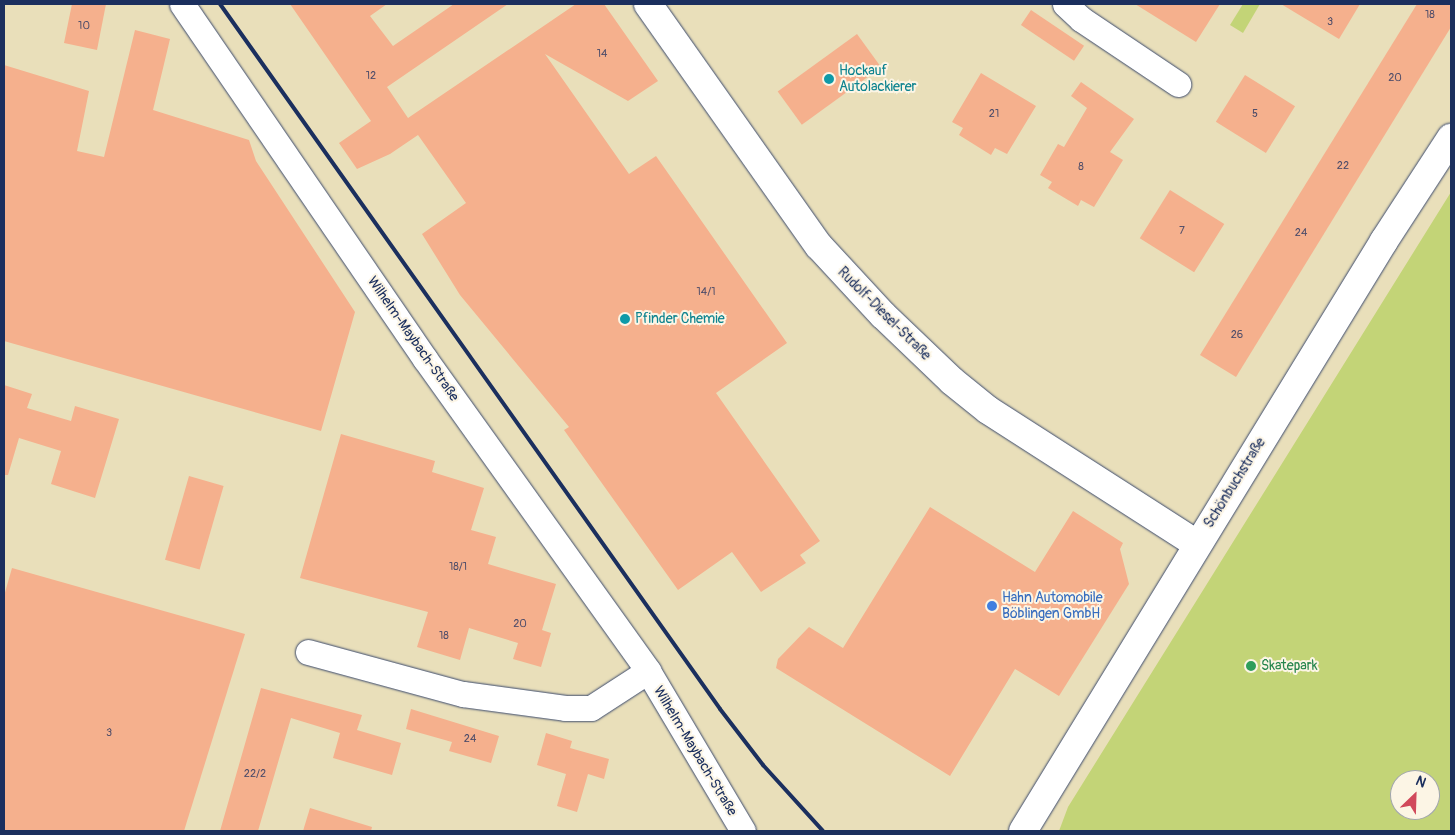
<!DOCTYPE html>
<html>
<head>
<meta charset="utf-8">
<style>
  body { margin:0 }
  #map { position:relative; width:1455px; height:835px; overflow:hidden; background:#e9dfba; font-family:Pangolin,sans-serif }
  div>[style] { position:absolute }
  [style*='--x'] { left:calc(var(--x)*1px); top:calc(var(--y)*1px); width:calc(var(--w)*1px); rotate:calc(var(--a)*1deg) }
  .green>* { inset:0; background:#c3d477 }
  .building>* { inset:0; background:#f5b08d; transform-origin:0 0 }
  .roads { filter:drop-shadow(0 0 1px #3a496c) drop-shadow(0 0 1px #3a496c) }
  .minor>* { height:25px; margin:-12.5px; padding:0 12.5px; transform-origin:12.5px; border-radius:12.5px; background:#fff }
  .tertiary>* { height:28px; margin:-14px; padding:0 14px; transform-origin:14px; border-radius:14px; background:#fff }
  .rail>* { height:4px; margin:-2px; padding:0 2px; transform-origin:2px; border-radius:2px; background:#1b2f5e }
  .dots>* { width:14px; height:14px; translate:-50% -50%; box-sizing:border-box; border:2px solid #fcf5e5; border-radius:50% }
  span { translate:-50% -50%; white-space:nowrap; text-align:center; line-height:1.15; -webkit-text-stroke:4px #fcf5e5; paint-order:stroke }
  .number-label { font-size:11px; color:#524f6a }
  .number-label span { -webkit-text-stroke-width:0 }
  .culture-label { font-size:14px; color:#0d838f }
  .left { translate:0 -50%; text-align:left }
  .street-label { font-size:14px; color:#1b2f5e }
  .shop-label { font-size:14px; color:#366cbe }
  .leisure-label { font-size:14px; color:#27864d }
  .frame { position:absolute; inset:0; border:5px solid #1b2f5e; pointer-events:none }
  .north { position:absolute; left:1390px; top:770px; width:50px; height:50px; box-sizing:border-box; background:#fcf5e5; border:1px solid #a2a6af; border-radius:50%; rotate:24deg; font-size:14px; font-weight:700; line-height:20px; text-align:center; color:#1b2f5e }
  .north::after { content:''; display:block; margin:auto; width:18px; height:22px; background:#d1495b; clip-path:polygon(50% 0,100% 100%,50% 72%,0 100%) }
</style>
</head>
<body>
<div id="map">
  <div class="green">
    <i style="clip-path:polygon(1243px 4px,1260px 4px,1243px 33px,1230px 25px)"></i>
    <i style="clip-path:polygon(evenodd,1451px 192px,1451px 831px,1059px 831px,1068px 807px,1451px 192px,1400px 780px,1430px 780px,1430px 810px,1400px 810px,1400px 780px)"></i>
  </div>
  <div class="building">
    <i style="clip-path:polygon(72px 4px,106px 4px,97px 50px,64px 43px)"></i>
    <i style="clip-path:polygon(290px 4px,387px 4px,370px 16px,393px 46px,454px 4px,508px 4px,387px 87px,408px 118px,576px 4px,604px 4px,658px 81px,628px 101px,545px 54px,629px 174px,656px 156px,787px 343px,716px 393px,820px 541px,800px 555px,806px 563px,761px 592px,732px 552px,678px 590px,564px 430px,569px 427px,460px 295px,422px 234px,466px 203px,418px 135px,390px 154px,357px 169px,339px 143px,371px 121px)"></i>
    <i style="clip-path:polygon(1135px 4px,1220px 4px,1196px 42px)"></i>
    <i style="clip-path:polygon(1281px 4px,1360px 4px,1339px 39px)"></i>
    <i style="clip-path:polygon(1417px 4px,1451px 4px,1451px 27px,1236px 377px,1200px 355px)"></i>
    <i style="left:1031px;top:10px;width:64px;height:18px;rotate:34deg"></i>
    <i style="clip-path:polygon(135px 30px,170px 39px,153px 110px,249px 140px,256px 161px,355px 312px,321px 431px,4px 341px,4px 65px,89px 91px,77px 151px,104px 157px)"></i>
    <i style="left:857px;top:34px;width:41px;height:98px;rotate:54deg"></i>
    <i style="clip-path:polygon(981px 73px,1036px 106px,1007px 154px,995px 148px,991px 155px,959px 135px,963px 128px,952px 122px)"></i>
    <i style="left:1245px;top:75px;width:59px;height:55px;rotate:32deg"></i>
    <i style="clip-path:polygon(1081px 82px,1134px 119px,1110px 152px,1123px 160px,1094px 207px,1081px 200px,1078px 206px,1048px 188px,1052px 182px,1040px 175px,1058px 144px,1064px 147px,1087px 108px,1071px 96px)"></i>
    <i style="left:1170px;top:190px;width:64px;height:57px;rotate:32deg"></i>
    <i style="clip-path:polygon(4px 385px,32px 394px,27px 408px,71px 421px,75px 406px,119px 419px,95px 498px,51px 484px,61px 451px,19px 438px,8px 475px,4px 475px)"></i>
    <i style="clip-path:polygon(341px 434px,435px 461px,432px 472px,484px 488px,471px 530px,496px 537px,488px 564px,556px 584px,542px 630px,551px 633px,541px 667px,513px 659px,518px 643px,469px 628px,460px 660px,417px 647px,428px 612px,300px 578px)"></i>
    <i style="left:189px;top:476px;width:36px;height:87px;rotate:16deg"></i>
    <i style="clip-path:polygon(930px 507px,1035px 572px,1073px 511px,1123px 543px,1120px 549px,1129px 584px,1059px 696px,1015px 669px,950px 776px,776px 668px,778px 659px,809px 627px,843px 648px)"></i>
    <i style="clip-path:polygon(12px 568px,245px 634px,184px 831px,4px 831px,4px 596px)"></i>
    <i style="clip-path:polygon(261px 688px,362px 715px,357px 730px,401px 743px,392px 775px,333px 758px,340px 733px,291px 718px,258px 831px,220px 831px)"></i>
    <i style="clip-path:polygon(411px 709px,499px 736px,491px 763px,449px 751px,452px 742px,406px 729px)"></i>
    <i style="clip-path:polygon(546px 733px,572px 741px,570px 748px,609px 759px,604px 779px,588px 774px,577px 812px,557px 806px,566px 774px,537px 765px)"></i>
    <i style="clip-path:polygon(310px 808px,372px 827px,371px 831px,303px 831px)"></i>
  </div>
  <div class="roads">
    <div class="minor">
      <i style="--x:182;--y:4;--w:430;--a:55.6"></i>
      <i style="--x:425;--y:359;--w:384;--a:54.4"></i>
      <i style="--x:648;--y:671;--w:186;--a:59.3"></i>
      <i style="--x:1065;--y:4;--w:22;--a:43"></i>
      <i style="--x:1081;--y:19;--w:117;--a:33.8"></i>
      <i style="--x:308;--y:652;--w:161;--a:15.2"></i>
      <i style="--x:463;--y:694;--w:103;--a:7.8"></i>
      <i style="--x:565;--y:708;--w:26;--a:0"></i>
      <i style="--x:591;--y:708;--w:68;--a:-33"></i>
    </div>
    <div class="tertiary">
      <i style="--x:648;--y:4;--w:296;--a:54.8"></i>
      <i style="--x:819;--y:246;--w:94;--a:47.2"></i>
      <i style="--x:883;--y:315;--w:95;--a:43.7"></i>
      <i style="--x:952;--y:381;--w:46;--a:38.9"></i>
      <i style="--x:988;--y:410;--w:248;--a:32.7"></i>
      <i style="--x:1023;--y:831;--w:692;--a:-58.54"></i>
      <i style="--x:1384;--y:241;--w:123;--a:-57"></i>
    </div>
  </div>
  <div class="rail">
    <i style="--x:220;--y:4;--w:864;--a:54.65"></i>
    <i style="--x:720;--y:709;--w:71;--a:52.5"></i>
    <i style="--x:763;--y:765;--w:89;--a:47.7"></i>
  </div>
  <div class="dots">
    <i style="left:829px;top:79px;background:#0f9aa8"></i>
    <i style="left:625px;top:319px;background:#0f9aa8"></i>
    <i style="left:992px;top:606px;background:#3f7fe0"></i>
    <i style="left:1251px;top:666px;background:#2e9e5b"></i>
  </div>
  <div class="number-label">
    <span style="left:1430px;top:15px">18</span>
    <span style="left:1330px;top:22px">3</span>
    <span style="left:84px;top:26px">10</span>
    <span style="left:602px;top:54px">14</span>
    <span style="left:371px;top:76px">12</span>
    <span style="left:1395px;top:78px">20</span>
    <span style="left:994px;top:114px">21</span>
    <span style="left:1255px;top:114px">5</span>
    <span style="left:1343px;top:166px">22</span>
    <span style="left:1081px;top:167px">8</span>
    <span style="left:1182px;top:231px">7</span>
    <span style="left:1301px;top:233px">24</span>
    <span style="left:706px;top:292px">14/1</span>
    <span style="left:1237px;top:335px">26</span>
    <span style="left:458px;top:567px">18/1</span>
    <span style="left:520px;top:624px">20</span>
    <span style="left:444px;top:636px">18</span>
    <span style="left:109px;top:733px">3</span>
    <span style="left:470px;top:739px">24</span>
    <span style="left:255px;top:774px">22/2</span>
  </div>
  <div class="culture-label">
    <span class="left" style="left:839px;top:79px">Hockauf<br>Autolackierer</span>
    <span class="left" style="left:635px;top:319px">Pfinder Chemie</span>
  </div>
  <div class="street-label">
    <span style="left:884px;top:314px;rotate:45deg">Rudolf-Diesel-Straße</span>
    <span style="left:413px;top:339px;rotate:55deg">Wilhelm-Maybach-Straße</span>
    <span style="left:1235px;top:483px;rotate:-58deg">Schönbuchstraße</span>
    <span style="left:695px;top:751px;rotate:59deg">Wilhelm-Maybach-Straße</span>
  </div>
  <div class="shop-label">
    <span class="left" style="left:1002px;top:606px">Hahn Automobile<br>Böblingen GmbH</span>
  </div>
  <div class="leisure-label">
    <span class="left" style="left:1261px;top:666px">Skatepark</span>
  </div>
  <div class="frame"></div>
  <div class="north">N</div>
</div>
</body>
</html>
